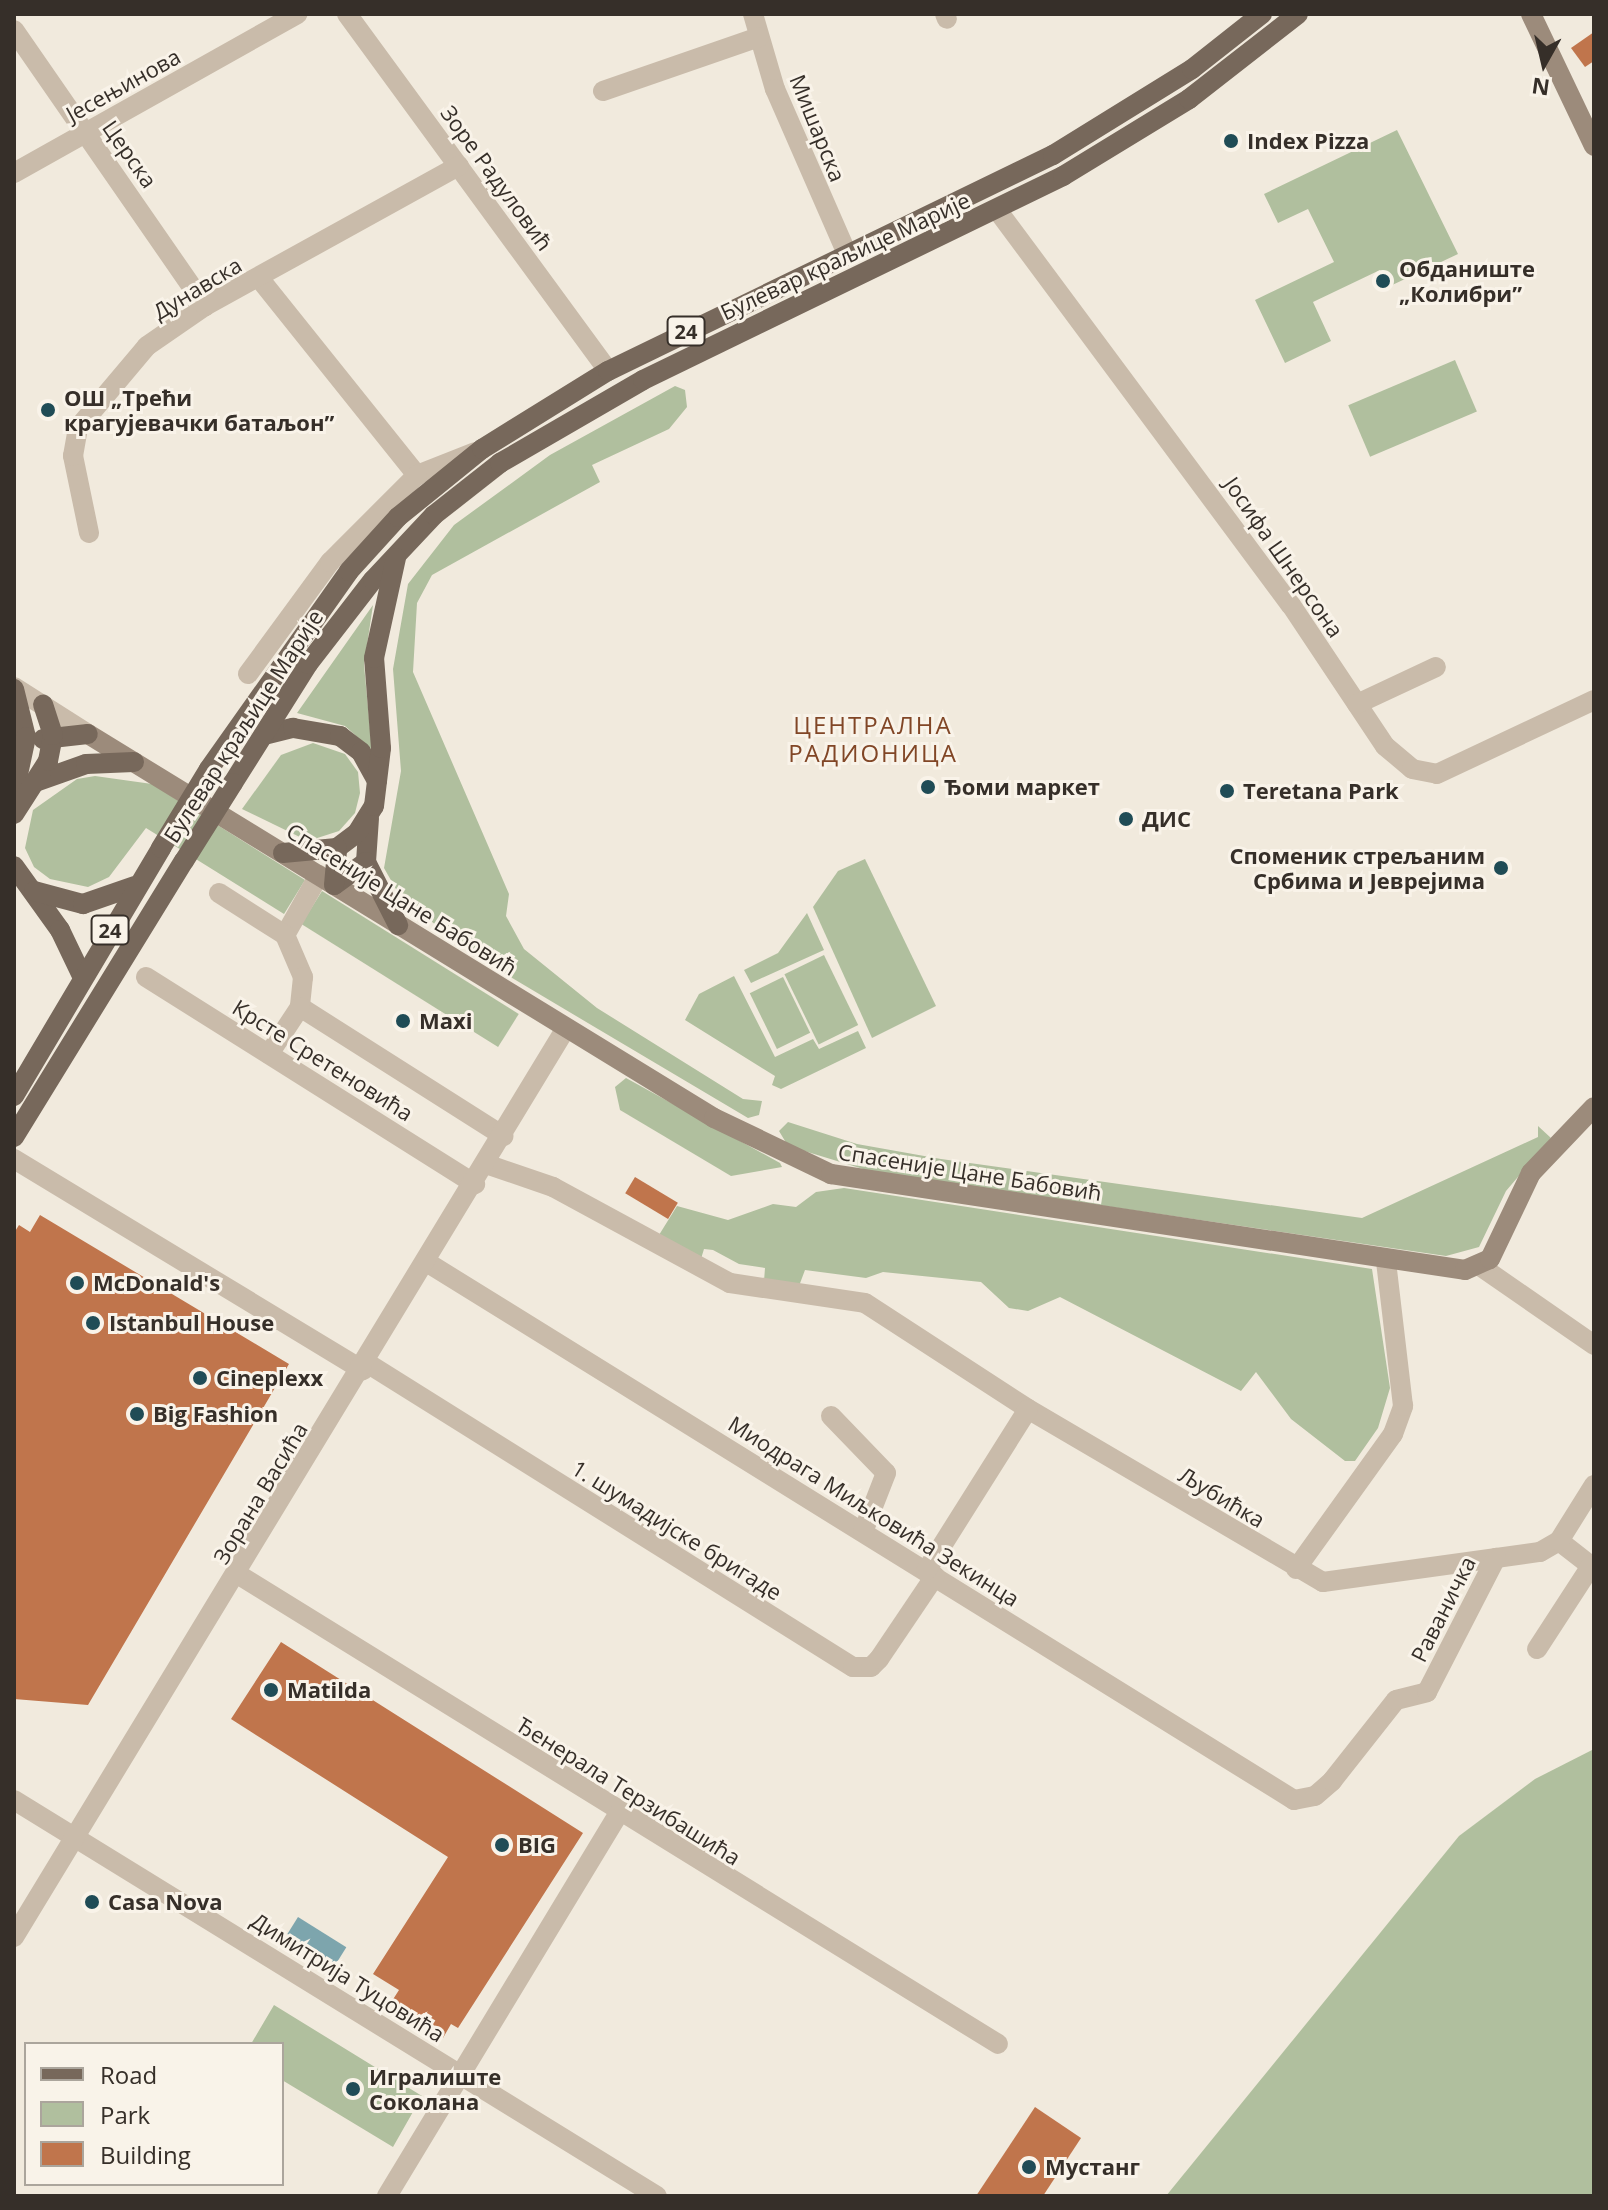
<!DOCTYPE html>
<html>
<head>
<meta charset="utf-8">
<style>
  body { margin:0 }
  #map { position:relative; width:1608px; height:2210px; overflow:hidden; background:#f1eadd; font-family:"Open Sans",sans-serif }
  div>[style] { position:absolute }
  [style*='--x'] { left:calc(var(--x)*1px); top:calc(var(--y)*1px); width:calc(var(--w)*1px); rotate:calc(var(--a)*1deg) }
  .green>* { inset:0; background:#b0bf9e; transform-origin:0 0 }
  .water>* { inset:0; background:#7da5ad; transform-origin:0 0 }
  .building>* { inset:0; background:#c0754c; transform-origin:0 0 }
  .street>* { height:20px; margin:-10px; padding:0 10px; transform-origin:10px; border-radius:10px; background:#c9bbaa }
  .secondary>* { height:20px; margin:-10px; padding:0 10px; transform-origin:10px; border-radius:10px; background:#9c8b7b }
  .primary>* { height:20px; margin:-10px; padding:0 10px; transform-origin:10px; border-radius:10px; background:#77685b }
  .primary-bridge>* { height:20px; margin:-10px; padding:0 10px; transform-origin:10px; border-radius:10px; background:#77685b }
  .dots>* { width:22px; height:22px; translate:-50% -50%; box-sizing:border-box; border:4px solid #f9f3e9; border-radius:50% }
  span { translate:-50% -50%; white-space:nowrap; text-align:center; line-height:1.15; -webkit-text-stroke:6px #f9f3e9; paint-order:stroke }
  .shield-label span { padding:2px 6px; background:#f9f3e9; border:2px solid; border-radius:6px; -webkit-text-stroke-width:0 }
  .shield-label { font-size:20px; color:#362f29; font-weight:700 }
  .street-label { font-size:22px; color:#362f29 }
  .poi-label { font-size:22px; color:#362f29; font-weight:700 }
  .left { translate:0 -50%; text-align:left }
  .right { translate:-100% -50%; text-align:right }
  .neighbourhood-label { font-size:24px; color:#814626; letter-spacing:2px }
  .frame { position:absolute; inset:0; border:16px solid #362f29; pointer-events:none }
  .legend { position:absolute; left:24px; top:2042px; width:260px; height:144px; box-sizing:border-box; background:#f9f3e9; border:2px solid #aba59c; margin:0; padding:10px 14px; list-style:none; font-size:24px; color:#362f29 }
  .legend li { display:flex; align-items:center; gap:16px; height:40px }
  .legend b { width:40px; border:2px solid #aba59c }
  .north { position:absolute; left:1504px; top:24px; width:80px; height:80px; -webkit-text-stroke:6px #f9f3e9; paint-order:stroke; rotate:188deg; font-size:22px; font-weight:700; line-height:32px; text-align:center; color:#362f29 }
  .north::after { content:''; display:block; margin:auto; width:28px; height:36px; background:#362f29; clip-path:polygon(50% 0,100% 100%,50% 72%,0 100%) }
</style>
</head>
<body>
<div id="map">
  <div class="green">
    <i style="clip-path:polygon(1397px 130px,1458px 254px,1388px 287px,1380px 270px,1313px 302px,1331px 341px,1285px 363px,1255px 300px,1334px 262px,1308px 209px,1278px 223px,1264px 194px)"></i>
    <i style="left:1455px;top:360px;width:56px;height:116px;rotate:67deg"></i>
    <i style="clip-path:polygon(675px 386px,685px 390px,687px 407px,669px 429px,592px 465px,600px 482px,432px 575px,417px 603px,413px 672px,509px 894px,506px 916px,524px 949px,597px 1008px,743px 1099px,762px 1101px,759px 1115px,748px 1118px,480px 959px,401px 898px,384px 868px,401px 771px,393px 669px,408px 584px,454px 525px,550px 455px)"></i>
    <i style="clip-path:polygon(373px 605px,364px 665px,372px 750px,345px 726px,297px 713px)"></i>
    <i style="clip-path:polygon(313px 743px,345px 754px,358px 772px,360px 793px,355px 813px,339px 831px,308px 841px,242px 809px,281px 755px)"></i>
    <i style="clip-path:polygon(95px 776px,152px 784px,305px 880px,284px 914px,146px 828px,109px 877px,88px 887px,50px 879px,34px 867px,25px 848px,33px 810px,77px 779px)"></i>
    <i style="clip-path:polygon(865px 859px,936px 1006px,872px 1038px,813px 907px,838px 871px)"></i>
    <i style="left:322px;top:891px;width:232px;height:39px;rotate:32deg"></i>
    <i style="clip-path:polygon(807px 913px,824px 950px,751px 983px,744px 970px,778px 953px)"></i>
    <i style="left:824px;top:955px;width:78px;height:44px;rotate:64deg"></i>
    <i style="clip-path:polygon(734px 976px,775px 1057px,813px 1039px,819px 1049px,858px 1031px,866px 1048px,781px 1089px,772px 1085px,775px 1076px,685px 1020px,699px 994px)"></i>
    <i style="left:783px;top:977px;width:62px;height:37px;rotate:64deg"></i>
    <i style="clip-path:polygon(626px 1078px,780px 1163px,782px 1167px,731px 1176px,620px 1110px,615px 1087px)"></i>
    <i style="clip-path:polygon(788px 1122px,857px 1144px,941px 1159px,1362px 1218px,1538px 1137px,1538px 1126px,1551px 1138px,1506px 1191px,1479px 1247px,1446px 1256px,873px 1172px,788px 1146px,779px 1131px)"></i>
    <i style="clip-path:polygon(844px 1188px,1372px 1269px,1390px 1388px,1378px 1428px,1355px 1461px,1345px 1461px,1291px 1419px,1256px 1372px,1241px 1391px,1060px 1297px,1028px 1311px,1009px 1308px,981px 1282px,883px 1272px,866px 1278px,805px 1270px,799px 1286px,764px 1281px,765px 1268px,739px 1264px,713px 1250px,704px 1249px,700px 1262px,659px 1235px,677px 1206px,728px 1220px,773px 1204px,796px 1207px,816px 1192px)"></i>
    <i style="clip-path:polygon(1594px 1749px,1594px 2196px,1166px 2196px,1459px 1836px,1535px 1779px)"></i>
    <i style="clip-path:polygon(274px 2005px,422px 2096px,393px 2147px,282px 2080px,282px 2044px,251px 2044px)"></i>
  </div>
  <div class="water">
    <i style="left:298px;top:1917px;width:57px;height:20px;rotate:32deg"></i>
  </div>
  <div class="building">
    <i style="clip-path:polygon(1594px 32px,1594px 61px,1585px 67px,1571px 48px)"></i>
    <i style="left:635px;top:1177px;width:50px;height:19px;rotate:31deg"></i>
    <i style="clip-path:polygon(40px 1215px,289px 1364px,88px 1705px,14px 1699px,14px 1233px,19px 1225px,30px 1232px)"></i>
    <i style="clip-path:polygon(281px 1642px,583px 1833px,458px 2028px,451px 2024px,443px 2038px,390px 2004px,399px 1990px,373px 1974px,448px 1857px,231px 1719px)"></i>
    <i style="clip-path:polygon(1035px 2107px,1081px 2138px,1043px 2196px,976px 2196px)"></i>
  </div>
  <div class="street">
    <i style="--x:347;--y:14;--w:442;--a:53.8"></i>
    <i style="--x:753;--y:14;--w:78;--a:73.7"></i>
    <i style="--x:775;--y:89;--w:182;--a:66.4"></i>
    <i style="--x:945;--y:14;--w:5;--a:68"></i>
    <i style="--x:14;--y:30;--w:336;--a:55.3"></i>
    <i style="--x:603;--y:91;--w:165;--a:-19.1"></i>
    <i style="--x:14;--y:173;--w:325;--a:-29.3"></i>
    <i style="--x:998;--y:211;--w:491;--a:53.4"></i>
    <i style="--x:1291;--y:605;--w:169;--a:56.3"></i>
    <i style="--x:1385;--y:746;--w:35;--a:40"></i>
    <i style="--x:1412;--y:769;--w:25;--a:11"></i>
    <i style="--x:1437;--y:774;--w:174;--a:-25.2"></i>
    <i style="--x:259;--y:278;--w:253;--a:51.3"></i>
    <i style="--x:417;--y:475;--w:62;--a:-21.6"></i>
    <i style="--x:89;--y:533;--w:79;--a:-101.7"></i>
    <i style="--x:73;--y:456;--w:28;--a:-80"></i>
    <i style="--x:78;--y:428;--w:107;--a:-49.9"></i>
    <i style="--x:147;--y:346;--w:70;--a:-34.6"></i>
    <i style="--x:205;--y:306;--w:290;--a:-28.9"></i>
    <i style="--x:248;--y:674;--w:139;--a:-53.8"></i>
    <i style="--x:330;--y:562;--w:123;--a:-45"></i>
    <i style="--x:14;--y:687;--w:88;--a:32.4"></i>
    <i style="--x:1357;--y:704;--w:87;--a:-25.1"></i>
    <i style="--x:319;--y:875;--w:69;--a:119.5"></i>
    <i style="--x:285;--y:935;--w:46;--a:66.8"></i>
    <i style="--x:303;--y:977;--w:30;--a:96"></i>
    <i style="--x:300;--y:1007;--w:241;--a:32.4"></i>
    <i style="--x:219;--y:893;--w:78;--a:32.5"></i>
    <i style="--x:146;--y:977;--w:389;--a:32.2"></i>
    <i style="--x:269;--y:1054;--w:56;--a:-56.6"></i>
    <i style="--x:14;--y:1159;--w:408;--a:31.2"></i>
    <i style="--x:486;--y:1164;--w:71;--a:18.9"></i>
    <i style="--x:553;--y:1187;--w:201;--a:28.5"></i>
    <i style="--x:730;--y:1283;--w:136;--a:8.4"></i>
    <i style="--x:865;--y:1303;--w:194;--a:33"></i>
    <i style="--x:1028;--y:1409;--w:342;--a:30.4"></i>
    <i style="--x:1323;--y:1582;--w:219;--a:-7.9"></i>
    <i style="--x:1540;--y:1552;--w:22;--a:-30"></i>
    <i style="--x:1559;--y:1541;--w:41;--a:38"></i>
    <i style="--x:1591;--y:1566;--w:99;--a:123"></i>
    <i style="--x:428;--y:1263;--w:1019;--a:31.8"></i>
    <i style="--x:1294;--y:1800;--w:21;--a:-11"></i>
    <i style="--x:1315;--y:1796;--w:23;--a:-41"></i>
    <i style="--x:1332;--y:1781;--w:103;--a:-51.7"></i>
    <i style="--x:1396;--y:1700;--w:32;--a:-14"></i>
    <i style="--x:1427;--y:1692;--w:151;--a:-62.8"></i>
    <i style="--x:1480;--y:1266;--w:139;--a:34.7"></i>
    <i style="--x:367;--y:1363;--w:573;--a:32.03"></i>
    <i style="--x:853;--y:1667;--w:18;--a:0"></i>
    <i style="--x:871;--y:1667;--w:11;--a:-45"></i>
    <i style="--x:879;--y:1659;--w:100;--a:-56"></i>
    <i style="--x:831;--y:1416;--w:79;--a:46"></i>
    <i style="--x:886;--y:1473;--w:63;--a:111.3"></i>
    <i style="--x:1559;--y:1541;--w:66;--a:-58"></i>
    <i style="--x:1296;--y:1569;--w:166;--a:-54.3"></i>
    <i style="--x:1393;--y:1434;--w:30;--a:-70"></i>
    <i style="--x:1403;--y:1406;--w:146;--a:-96.7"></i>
    <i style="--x:926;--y:1571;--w:191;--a:-57.8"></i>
    <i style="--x:239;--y:1575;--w:892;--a:31.71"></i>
    <i style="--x:14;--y:1800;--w:755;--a:31.63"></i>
    <i style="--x:14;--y:1937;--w:1063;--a:-58.73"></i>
    <i style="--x:387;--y:2196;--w:446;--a:-58.8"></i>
  </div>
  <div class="secondary">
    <i style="--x:1531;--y:14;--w:146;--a:64.5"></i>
    <i style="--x:88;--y:734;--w:734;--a:31.53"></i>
    <i style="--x:714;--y:1118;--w:130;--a:25.6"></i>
    <i style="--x:831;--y:1174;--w:641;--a:8.61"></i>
    <i style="--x:1465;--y:1270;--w:27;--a:-24"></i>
    <i style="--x:1490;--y:1259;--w:95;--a:-64.5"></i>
    <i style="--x:1531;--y:1173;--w:91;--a:-46.3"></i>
  </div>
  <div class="primary">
    <i style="--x:14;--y:689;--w:49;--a:76"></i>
    <i style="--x:26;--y:737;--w:57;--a:102.1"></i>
    <i style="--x:264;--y:735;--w:30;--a:-14"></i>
    <i style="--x:293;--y:728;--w:48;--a:9.7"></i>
    <i style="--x:340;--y:736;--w:26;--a:37"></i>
    <i style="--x:361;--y:752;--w:33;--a:61"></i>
    <i style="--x:43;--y:739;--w:45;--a:-6.3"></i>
    <i style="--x:209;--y:769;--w:242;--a:-54.7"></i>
    <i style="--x:349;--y:571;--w:73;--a:-47.8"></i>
    <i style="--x:398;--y:517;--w:108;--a:-39"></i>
    <i style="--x:482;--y:449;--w:148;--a:-31.8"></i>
    <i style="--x:608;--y:371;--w:495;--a:-25.9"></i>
    <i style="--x:1053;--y:155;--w:163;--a:-31.7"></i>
    <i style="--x:1192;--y:69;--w:89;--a:-38.2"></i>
    <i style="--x:38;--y:781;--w:51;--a:-19.5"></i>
    <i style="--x:86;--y:764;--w:48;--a:-2.4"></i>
    <i style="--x:233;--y:783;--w:141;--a:-57.8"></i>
    <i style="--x:308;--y:664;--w:106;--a:-52.3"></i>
    <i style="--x:373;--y:580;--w:89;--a:-46.8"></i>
    <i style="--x:434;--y:515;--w:84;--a:-38.2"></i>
    <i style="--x:500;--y:463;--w:165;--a:-30.1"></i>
    <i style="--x:643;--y:380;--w:467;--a:-25.9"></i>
    <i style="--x:1063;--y:176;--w:148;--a:-31.4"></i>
    <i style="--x:1189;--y:99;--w:138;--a:-37.9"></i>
    <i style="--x:14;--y:814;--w:63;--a:-57.3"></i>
    <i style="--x:48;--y:761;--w:26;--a:-79"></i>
    <i style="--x:53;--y:735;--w:32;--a:-108"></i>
    <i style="--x:369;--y:818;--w:44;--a:93.9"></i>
    <i style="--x:366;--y:862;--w:39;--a:144"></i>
    <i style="--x:334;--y:885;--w:37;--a:-85"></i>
    <i style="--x:337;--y:848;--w:25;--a:-37"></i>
    <i style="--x:357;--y:833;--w:32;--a:-58"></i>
    <i style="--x:374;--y:806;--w:58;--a:-83.1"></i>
    <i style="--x:381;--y:748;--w:90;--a:-94.4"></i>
    <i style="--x:374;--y:658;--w:102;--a:-77.6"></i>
    <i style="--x:283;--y:853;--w:54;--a:-5.3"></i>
    <i style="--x:366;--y:862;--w:71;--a:63.1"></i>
    <i style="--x:14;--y:866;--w:79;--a:54.3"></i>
    <i style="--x:60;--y:930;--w:51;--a:64.4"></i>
    <i style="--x:34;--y:891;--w:51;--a:14.9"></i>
    <i style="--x:83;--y:904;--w:55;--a:-19.1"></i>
    <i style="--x:14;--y:1096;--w:288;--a:-59.3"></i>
    <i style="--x:14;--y:1137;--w:324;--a:-58.4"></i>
  </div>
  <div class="primary-bridge">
    <i style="--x:161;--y:848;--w:92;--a:-58.7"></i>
    <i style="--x:184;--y:861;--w:92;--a:-57.9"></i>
  </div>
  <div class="dots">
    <i style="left:1231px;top:141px;background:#204c56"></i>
    <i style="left:1383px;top:281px;background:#204c56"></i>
    <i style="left:48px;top:410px;background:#204c56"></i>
    <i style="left:928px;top:787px;background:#204c56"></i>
    <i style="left:1227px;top:791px;background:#204c56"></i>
    <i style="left:1126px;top:819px;background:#204c56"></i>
    <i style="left:1501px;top:868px;background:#204c56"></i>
    <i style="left:403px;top:1021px;background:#204c56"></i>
    <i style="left:77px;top:1283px;background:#204c56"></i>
    <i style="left:93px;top:1323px;background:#204c56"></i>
    <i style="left:200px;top:1378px;background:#204c56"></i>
    <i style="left:137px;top:1414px;background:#204c56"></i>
    <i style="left:271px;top:1690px;background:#204c56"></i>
    <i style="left:502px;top:1845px;background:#204c56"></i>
    <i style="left:92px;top:1902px;background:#204c56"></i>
    <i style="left:353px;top:2089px;background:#204c56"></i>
    <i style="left:1029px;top:2167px;background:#204c56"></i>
  </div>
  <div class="shield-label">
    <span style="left:686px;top:331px">24</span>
    <span style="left:110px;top:930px">24</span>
  </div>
  <div class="street-label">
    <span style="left:123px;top:85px;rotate:-29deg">Јесењинова</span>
    <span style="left:818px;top:128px;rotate:68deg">Мишарска</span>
    <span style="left:130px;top:154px;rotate:55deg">Церска</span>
    <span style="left:497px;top:178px;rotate:54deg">Зоре Радуловић</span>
    <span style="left:845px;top:256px;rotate:-25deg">Булевар краљице Марије</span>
    <span style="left:197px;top:288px;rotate:-31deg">Дунавска</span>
    <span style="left:1284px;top:557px;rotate:55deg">Јосифа Шнерсона</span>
    <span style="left:243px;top:726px;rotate:-57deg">Булевар краљице Марије</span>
    <span style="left:402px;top:899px;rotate:32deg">Спасеније Цане Бабовић</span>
    <span style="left:323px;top:1060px;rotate:32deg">Крсте Сретеновића</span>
    <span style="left:970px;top:1172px;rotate:9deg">Спасеније Цане Бабовић</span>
    <span style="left:260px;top:1493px;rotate:-59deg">Зорана Васића</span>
    <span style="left:1222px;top:1497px;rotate:31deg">Љубићка</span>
    <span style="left:874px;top:1511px;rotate:32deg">Миодрага Миљковића Зекинца</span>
    <span style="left:677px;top:1530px;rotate:32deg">1. шумадијске бригаде</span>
    <span style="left:1443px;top:1609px;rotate:-63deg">Раваничка</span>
    <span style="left:629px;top:1791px;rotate:32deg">Ђенерала Терзибашића</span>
    <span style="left:348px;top:1977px;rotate:32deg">Димитрија Туцовића</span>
  </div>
  <div class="poi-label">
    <span class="left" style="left:1247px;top:141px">Index Pizza</span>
    <span class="left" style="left:1399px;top:281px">Обданиште<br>„Колибри”</span>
    <span class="left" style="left:64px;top:410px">ОШ „Трећи<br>крагујевачки батаљон”</span>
    <span class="left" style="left:944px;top:787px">Ђоми маркет</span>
    <span class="left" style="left:1243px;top:791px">Teretana Park</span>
    <span class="left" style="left:1142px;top:819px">ДИС</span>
    <span class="right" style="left:1485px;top:868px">Споменик стрељаним<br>Србима и Јеврејима</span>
    <span class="left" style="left:419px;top:1021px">Maxi</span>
    <span class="left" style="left:93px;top:1283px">McDonald's</span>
    <span class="left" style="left:109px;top:1323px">Istanbul House</span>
    <span class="left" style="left:216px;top:1378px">Cineplexx</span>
    <span class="left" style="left:153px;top:1414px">Big Fashion</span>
    <span class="left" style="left:287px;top:1690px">Matilda</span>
    <span class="left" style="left:518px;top:1845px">BIG</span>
    <span class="left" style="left:108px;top:1902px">Casa Nova</span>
    <span class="left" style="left:369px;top:2089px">Игралиште<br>Соколана</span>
    <span class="left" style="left:1045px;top:2167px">Мустанг</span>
  </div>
  <div class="neighbourhood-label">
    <span style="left:873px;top:739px">ЦЕНТРАЛНА<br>РАДИОНИЦА</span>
  </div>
  <div class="frame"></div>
  <ul class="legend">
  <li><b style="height:10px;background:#77685b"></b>Road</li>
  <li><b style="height:22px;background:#b0bf9e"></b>Park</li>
  <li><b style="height:22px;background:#c0754c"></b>Building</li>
  </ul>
  <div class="north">N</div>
</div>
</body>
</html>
